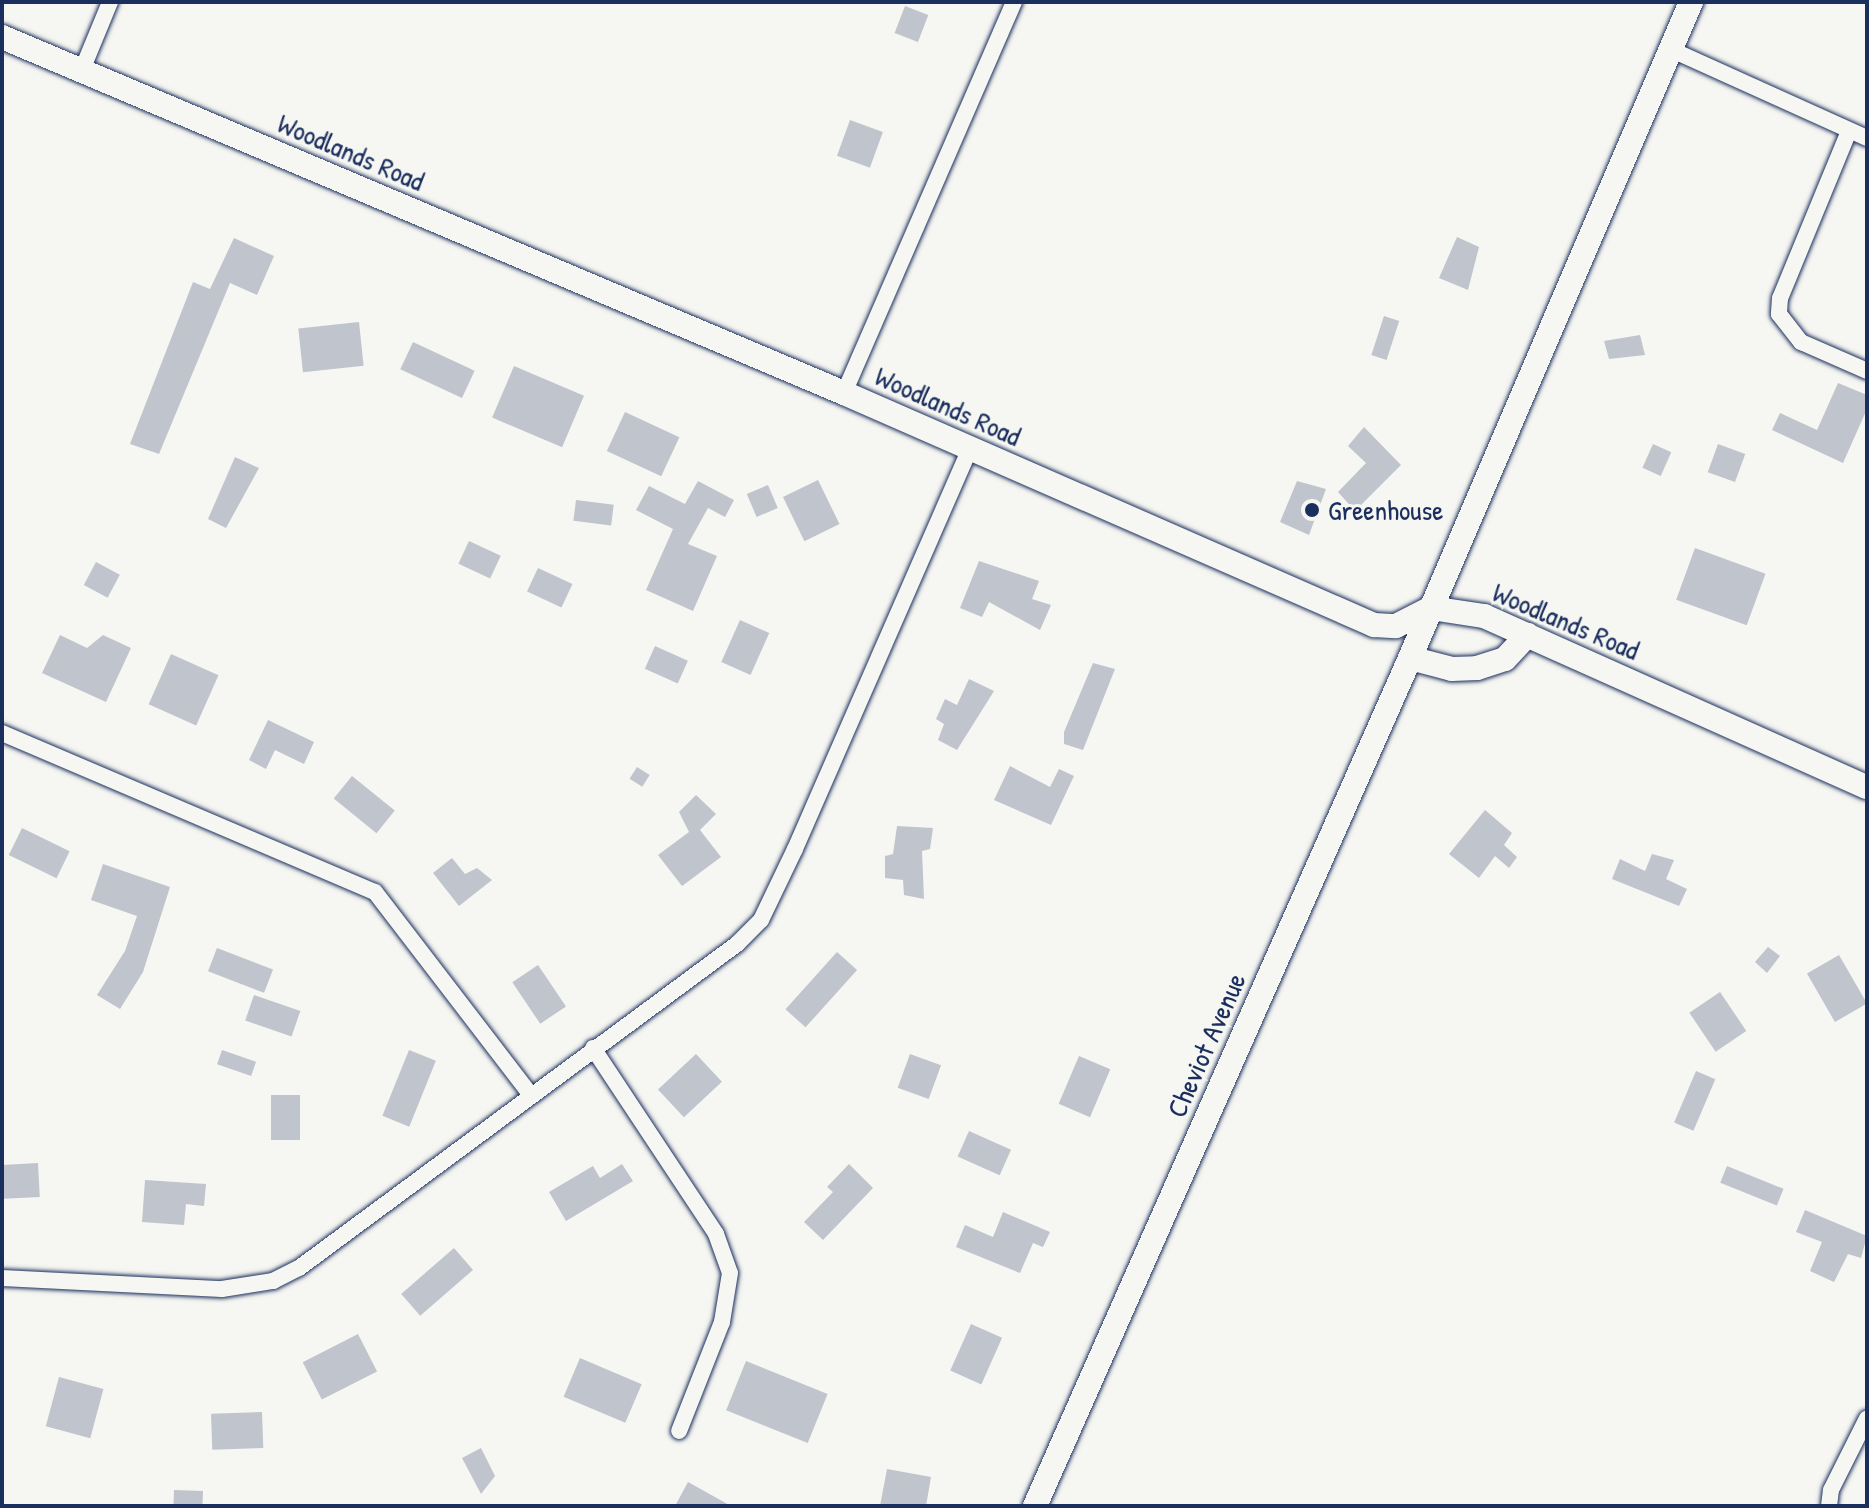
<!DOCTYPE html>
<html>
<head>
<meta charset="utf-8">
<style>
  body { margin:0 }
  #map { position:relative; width:1869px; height:1508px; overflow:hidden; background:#f6f6f2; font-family:"Patrick Hand",sans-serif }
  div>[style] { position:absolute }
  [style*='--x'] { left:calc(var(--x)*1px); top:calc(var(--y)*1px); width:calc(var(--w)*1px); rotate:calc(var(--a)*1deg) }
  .building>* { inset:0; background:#c0c4cd; transform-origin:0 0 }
  .roads { filter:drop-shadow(0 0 2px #1b2f5e) drop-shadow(0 0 2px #1b2f5e) }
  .street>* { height:16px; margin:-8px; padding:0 8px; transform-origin:8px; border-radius:8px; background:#f6f6f2 }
  .secondary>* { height:24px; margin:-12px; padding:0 12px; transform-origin:12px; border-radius:12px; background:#f6f6f2 }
  .dots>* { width:22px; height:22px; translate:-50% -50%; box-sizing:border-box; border:4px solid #f6f6f2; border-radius:50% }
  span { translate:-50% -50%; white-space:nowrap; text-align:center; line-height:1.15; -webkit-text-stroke:6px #f6f6f2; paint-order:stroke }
  .street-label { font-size:28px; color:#1b2f5e }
  .poi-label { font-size:28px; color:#1b2f5e }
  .left { translate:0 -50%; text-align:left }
  .frame { position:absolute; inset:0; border:4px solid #1b2f5e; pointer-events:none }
</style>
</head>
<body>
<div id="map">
  <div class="building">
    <i style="left:905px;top:6px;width:25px;height:29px;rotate:21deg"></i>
    <i style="left:850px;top:120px;width:35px;height:38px;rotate:20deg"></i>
    <i style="clip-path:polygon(1457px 237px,1479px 247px,1468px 290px,1439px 278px)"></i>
    <i style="clip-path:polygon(234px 238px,274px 256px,257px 295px,230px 283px,159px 454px,130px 444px,193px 282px,210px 289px)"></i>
    <i style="left:1384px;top:316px;width:16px;height:41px;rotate:18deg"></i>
    <i style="left:359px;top:322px;width:44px;height:61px;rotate:84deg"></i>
    <i style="clip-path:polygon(1640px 335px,1645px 355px,1609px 359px,1604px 341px)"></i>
    <i style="left:413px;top:342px;width:68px;height:30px;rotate:25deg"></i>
    <i style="left:514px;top:366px;width:76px;height:56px;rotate:23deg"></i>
    <i style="clip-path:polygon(1838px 383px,1867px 395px,1867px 409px,1843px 463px,1772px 430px,1780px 413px,1817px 430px)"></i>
    <i style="left:625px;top:412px;width:60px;height:43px;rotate:25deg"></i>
    <i style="clip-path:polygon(1364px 427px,1401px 465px,1355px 511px,1338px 492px,1366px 463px,1348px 446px)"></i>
    <i style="left:1653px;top:444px;width:20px;height:26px;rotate:24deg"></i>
    <i style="left:1718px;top:444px;width:29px;height:30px;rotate:20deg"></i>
    <i style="clip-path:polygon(235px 457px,259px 468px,226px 528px,208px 519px)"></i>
    <i style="left:818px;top:480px;width:49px;height:39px;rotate:64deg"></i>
    <i style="clip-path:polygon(698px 481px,734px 500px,725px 517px,708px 508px,688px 544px,717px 556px,693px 611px,646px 590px,673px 529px,636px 510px,649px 486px,685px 504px)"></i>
    <i style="clip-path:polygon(1297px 481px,1326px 489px,1309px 535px,1280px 522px)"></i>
    <i style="left:768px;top:485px;width:25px;height:23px;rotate:67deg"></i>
    <i style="left:576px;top:500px;width:38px;height:21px;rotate:7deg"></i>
    <i style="left:469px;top:541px;width:35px;height:25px;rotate:25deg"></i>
    <i style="left:1695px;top:548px;width:75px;height:55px;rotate:20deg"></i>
    <i style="clip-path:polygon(979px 561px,1039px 581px,1032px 599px,1051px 605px,1040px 630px,989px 602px,982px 617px,960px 608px)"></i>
    <i style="left:96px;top:562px;width:27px;height:26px;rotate:28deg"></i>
    <i style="left:538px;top:568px;width:38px;height:26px;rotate:25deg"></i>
    <i style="left:740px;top:620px;width:32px;height:46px;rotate:24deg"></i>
    <i style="clip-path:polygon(60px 635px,87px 648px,103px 635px,131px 648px,106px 702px,42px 673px)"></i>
    <i style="left:655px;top:646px;width:36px;height:25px;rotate:24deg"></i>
    <i style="left:171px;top:654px;width:52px;height:55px;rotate:24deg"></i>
    <i style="clip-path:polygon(1093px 663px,1115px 669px,1083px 750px,1064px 744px,1064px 732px)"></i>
    <i style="clip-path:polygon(969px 679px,994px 691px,957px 750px,938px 740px,944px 724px,936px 719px,945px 699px,957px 705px)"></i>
    <i style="clip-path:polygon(268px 720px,314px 742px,304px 764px,275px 750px,266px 769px,249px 760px)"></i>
    <i style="clip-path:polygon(1010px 766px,1050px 787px,1059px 769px,1074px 776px,1051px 825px,994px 800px)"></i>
    <i style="left:637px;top:767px;width:15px;height:14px;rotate:32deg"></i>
    <i style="left:352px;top:776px;width:55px;height:29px;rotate:39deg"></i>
    <i style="clip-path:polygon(696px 795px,716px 814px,700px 830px,721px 857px,682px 886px,658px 855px,689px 832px,679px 812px)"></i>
    <i style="clip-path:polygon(1485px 810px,1512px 833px,1504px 845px,1517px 857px,1509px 868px,1495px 856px,1479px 878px,1449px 854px)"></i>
    <i style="clip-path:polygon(897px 826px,933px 828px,930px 849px,922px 851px,924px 899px,904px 895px,903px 880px,885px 878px,885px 856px,893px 854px)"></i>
    <i style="left:22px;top:828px;width:53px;height:30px;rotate:26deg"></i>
    <i style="clip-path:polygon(1652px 854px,1674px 860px,1666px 879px,1687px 889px,1679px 906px,1612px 879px,1620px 859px,1645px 871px)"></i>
    <i style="clip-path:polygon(452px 858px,465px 874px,477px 868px,492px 880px,459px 906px,433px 873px)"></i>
    <i style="clip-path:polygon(103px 864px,170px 887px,143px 972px,120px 1009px,97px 995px,125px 951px,137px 916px,91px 900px)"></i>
    <i style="clip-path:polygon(1768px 947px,1780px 956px,1767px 973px,1755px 962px)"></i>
    <i style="left:217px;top:948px;width:60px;height:25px;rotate:21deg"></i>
    <i style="left:837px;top:952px;width:27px;height:77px;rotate:42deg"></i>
    <i style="left:1839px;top:955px;width:56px;height:37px;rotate:60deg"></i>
    <i style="left:538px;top:965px;width:50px;height:31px;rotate:56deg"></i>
    <i style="left:1720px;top:992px;width:47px;height:37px;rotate:56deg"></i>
    <i style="left:254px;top:995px;width:49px;height:27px;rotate:19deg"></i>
    <i style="left:222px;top:1050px;width:36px;height:15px;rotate:19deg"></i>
    <i style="left:409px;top:1050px;width:29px;height:71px;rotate:22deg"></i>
    <i style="left:696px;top:1054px;width:38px;height:52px;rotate:47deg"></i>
    <i style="left:910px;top:1054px;width:33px;height:36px;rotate:20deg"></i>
    <i style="left:1079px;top:1056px;width:34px;height:52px;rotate:23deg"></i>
    <i style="left:1696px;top:1071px;width:21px;height:56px;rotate:23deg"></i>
    <i style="left:271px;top:1095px;width:29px;height:45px"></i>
    <i style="left:969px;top:1131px;width:46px;height:28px;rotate:24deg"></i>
    <i style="left:38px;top:1163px;width:34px;height:36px;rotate:87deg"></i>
    <i style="clip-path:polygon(622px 1164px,633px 1181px,566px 1221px,549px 1192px,593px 1166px,600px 1178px)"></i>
    <i style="clip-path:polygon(849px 1164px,873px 1188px,823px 1240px,804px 1222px,833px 1192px,827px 1187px)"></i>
    <i style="left:1727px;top:1166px;width:61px;height:18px;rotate:22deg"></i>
    <i style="clip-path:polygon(145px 1180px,206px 1184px,204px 1206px,186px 1204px,184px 1225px,142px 1222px)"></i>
    <i style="clip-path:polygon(1805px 1210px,1867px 1236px,1861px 1258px,1848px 1254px,1834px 1282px,1810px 1271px,1822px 1242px,1796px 1232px)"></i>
    <i style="clip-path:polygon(1003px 1212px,1050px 1232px,1043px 1247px,1033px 1243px,1020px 1273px,956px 1247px,965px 1225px,993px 1237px)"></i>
    <i style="left:454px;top:1248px;width:29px;height:70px;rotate:49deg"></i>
    <i style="left:971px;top:1324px;width:34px;height:51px;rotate:24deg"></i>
    <i style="left:358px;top:1334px;width:42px;height:62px;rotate:63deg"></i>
    <i style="left:580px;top:1358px;width:67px;height:42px;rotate:23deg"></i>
    <i style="left:746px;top:1361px;width:88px;height:53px;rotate:22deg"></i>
    <i style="left:59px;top:1377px;width:46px;height:51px;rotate:15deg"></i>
    <i style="left:262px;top:1412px;width:36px;height:51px;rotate:88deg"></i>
    <i style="clip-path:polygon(481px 1448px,495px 1476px,481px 1494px,462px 1458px)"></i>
    <i style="clip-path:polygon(887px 1469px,931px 1477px,926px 1506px,880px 1506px)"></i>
    <i style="clip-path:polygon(688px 1482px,731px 1506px,675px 1506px)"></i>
    <i style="left:174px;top:1490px;width:29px;height:16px;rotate:2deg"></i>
  </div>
  <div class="roads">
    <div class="street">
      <i style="--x:1670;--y:49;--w:216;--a:24.3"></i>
      <i style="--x:82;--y:70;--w:74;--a:-67.6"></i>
      <i style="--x:1849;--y:131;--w:181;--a:112.4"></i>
      <i style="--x:1780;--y:298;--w:16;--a:94"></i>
      <i style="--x:1779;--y:314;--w:36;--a:52"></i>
      <i style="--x:1801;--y:342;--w:72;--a:23.7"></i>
      <i style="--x:844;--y:393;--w:426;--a:-66.5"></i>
      <i style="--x:2;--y:733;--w:405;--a:23.1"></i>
      <i style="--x:375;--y:892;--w:255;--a:52.5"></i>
      <i style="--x:593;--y:1048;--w:223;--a:56.5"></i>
      <i style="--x:716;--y:1234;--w:41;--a:70.3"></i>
      <i style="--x:730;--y:1273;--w:50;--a:99.3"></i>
      <i style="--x:722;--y:1322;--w:117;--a:111.5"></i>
      <i style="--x:2;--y:1278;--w:220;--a:2.9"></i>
      <i style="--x:222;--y:1289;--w:52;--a:-8.9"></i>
      <i style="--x:273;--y:1281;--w:29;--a:-27"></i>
      <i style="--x:299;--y:1268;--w:545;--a:-36.49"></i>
      <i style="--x:737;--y:944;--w:34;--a:-45"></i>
      <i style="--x:761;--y:920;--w:79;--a:-64.4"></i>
      <i style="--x:795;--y:849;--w:438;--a:-66.4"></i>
      <i style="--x:1829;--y:1506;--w:16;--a:-83"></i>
      <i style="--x:1831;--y:1490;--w:80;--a:-63.4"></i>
    </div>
    <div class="secondary">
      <i style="--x:2;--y:37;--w:914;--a:22.92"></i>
      <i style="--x:844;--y:393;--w:579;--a:23.64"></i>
      <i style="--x:1374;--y:625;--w:22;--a:3"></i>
      <i style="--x:1396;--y:626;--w:39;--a:-27"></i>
      <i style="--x:1431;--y:608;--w:54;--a:8.6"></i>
      <i style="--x:1484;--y:616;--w:419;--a:24.1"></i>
      <i style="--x:1410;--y:658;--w:43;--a:14.7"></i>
      <i style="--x:1452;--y:669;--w:25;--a:-2"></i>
      <i style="--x:1477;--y:668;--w:29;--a:-18"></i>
      <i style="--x:1505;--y:659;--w:33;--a:-47"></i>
      <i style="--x:1035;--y:1506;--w:927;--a:-66.14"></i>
      <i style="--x:1410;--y:658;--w:714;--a:-66.81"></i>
    </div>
  </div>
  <div class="dots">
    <i style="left:1312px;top:510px;background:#1b2f5e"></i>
  </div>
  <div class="street-label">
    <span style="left:351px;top:152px;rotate:23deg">Woodlands Road</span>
    <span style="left:948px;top:406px;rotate:24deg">Woodlands Road</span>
    <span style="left:1566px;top:621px;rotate:23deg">Woodlands Road</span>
    <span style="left:1206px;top:1045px;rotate:-66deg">Cheviot Avenue</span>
  </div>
  <div class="poi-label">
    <span class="left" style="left:1328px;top:510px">Greenhouse</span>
  </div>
  <div class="frame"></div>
</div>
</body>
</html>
